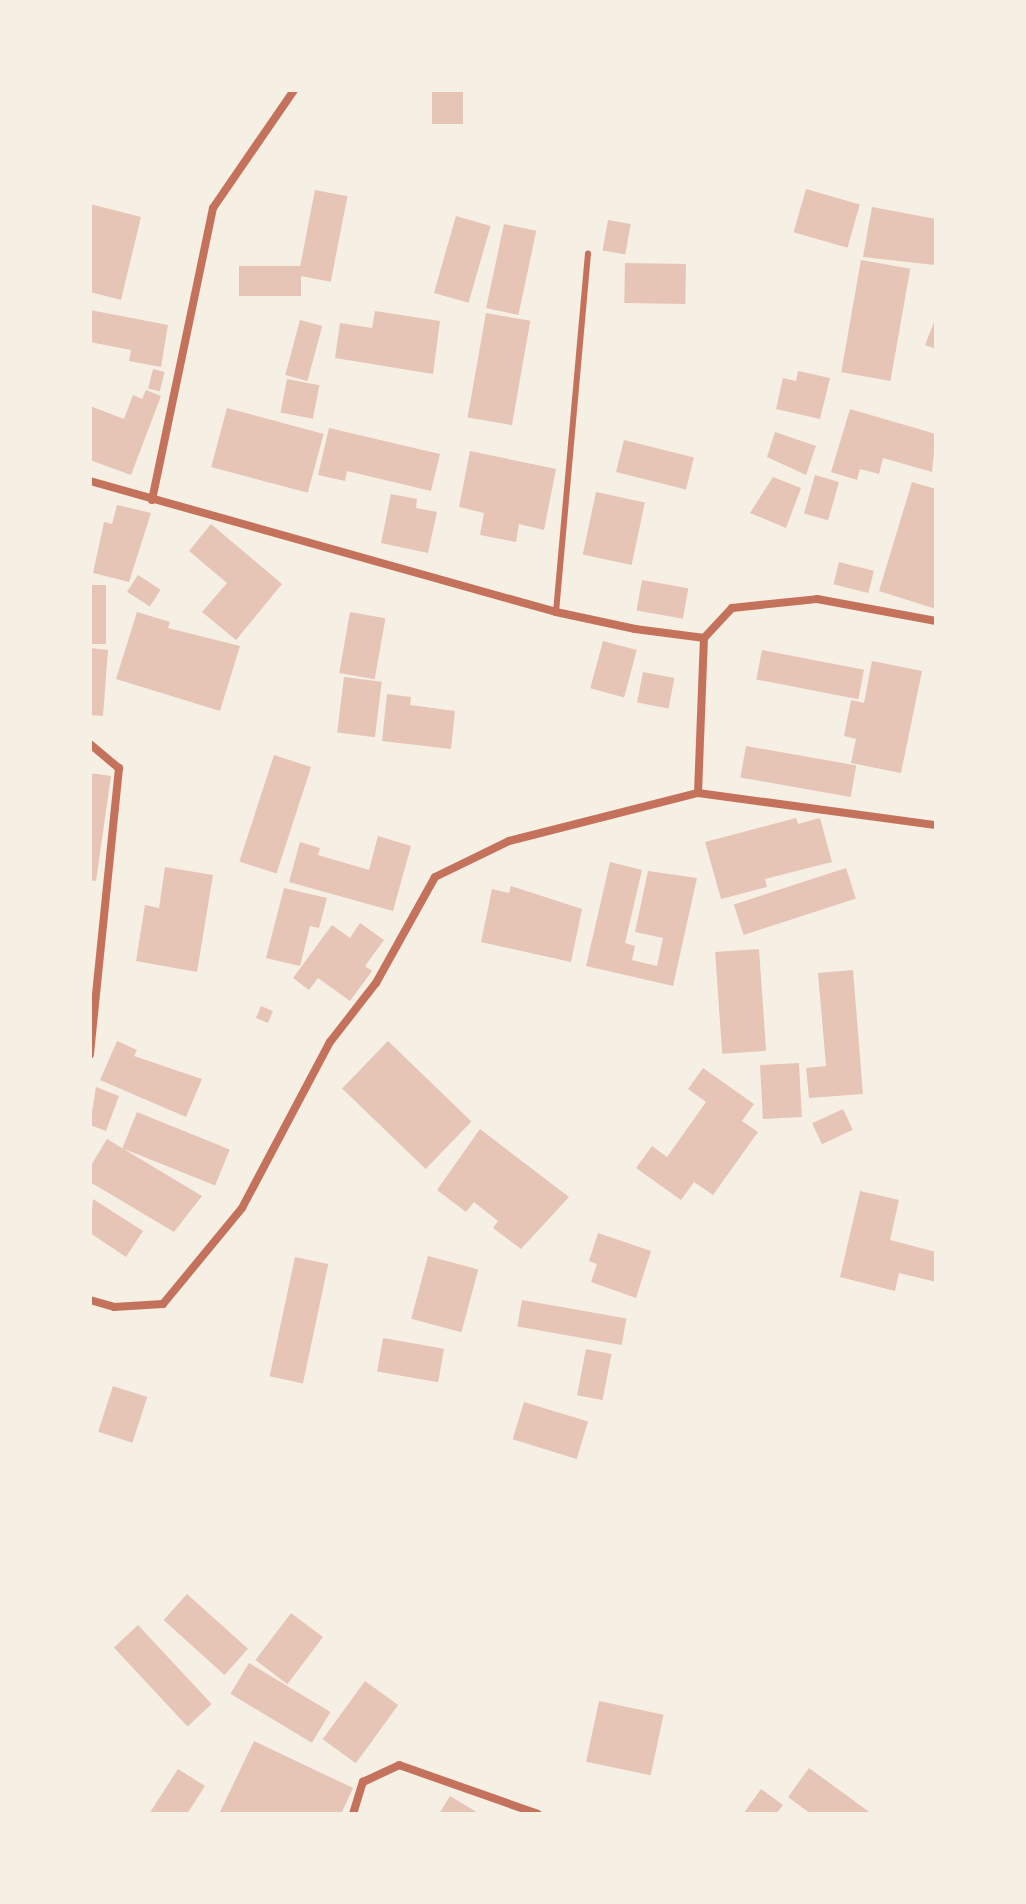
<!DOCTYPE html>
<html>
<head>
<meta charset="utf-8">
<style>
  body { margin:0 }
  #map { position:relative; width:1026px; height:1904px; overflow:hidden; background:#f6efe4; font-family:Manrope,sans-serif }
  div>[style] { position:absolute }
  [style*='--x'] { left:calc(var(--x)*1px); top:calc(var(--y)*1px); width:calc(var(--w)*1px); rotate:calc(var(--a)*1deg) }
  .building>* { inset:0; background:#e6c5b7; transform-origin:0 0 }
  .service>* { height:6px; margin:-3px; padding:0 3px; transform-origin:3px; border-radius:3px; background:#c5725c }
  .minor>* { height:8px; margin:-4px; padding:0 4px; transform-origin:4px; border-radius:4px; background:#c5725c }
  span { translate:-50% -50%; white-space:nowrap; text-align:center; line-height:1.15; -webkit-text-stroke:8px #f6efe4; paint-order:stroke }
  .frame { position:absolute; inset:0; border:92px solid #f6efe4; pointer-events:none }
</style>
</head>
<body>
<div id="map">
  <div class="building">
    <i style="left:432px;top:90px;width:31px;height:34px"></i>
    <i style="left:806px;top:189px;width:56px;height:45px;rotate:16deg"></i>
    <i style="left:315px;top:190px;width:33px;height:87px;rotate:11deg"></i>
    <i style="clip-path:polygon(90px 204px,141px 217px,121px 300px,90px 292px)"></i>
    <i style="clip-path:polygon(872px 207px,936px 219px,934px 265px,863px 257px)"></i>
    <i style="left:456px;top:216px;width:36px;height:80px;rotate:16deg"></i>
    <i style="left:608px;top:220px;width:23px;height:31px;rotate:10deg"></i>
    <i style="left:504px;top:224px;width:33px;height:86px;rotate:12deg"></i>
    <i style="left:861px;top:260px;width:50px;height:114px;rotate:10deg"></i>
    <i style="left:625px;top:263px;width:61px;height:40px;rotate:1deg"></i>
    <i style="left:239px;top:266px;width:62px;height:30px"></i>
    <i style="clip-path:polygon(90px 310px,168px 325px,161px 367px,129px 361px,131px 350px,90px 342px)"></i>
    <i style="clip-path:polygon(375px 311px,440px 321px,433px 374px,335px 358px,340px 323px,372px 328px)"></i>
    <i style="left:486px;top:313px;width:45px;height:106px;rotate:10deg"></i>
    <i style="clip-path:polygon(936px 317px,936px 349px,925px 345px)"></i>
    <i style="left:300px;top:320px;width:23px;height:57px;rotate:15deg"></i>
    <i style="left:153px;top:369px;width:12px;height:20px;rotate:14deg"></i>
    <i style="clip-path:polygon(798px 371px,830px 378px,820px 419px,776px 409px,783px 378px,796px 381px)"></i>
    <i style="left:287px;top:379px;width:33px;height:34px;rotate:11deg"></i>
    <i style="clip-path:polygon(146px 390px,161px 396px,131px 475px,90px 460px,90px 406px,124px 419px,133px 395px,142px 399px)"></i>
    <i style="left:227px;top:408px;width:100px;height:61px;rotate:15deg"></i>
    <i style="clip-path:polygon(850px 409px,936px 434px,932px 472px,883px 458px,879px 474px,860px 469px,857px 480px,831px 472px)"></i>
    <i style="clip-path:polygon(329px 428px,440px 454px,431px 491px,347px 471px,345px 481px,318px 475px)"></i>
    <i style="clip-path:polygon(775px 432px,816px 446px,806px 475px,767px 457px)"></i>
    <i style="left:624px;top:440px;width:72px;height:33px;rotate:14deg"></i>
    <i style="clip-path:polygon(470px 451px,556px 469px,544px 530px,519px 524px,516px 542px,480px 535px,484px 513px,459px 507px)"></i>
    <i style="left:815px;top:475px;width:25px;height:40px;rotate:16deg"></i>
    <i style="clip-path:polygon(773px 477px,801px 488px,786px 528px,750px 513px)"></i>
    <i style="clip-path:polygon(912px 482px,936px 489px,936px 609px,879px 591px)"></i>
    <i style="left:596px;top:492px;width:50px;height:64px;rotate:12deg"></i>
    <i style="clip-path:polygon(391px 494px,417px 499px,416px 508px,437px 512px,428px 553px,381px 543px)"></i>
    <i style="clip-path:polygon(117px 505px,151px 513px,129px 582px,93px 573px,104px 522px,112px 524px)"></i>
    <i style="clip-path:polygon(211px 524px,282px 584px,236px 640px,202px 612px,227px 583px,189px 551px)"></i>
    <i style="left:839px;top:562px;width:36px;height:23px;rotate:14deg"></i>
    <i style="left:138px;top:575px;width:27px;height:20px;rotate:33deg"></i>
    <i style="left:642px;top:580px;width:47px;height:31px;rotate:10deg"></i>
    <i style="left:90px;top:585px;width:16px;height:59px"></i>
    <i style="clip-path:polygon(137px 612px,170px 622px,168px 628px,240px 646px,220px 711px,116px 679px)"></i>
    <i style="left:350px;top:612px;width:36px;height:62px;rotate:10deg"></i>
    <i style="left:603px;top:641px;width:35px;height:49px;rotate:15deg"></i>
    <i style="clip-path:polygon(90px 648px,108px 650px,103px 716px,90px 715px)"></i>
    <i style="left:762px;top:650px;width:104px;height:30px;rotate:11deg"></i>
    <i style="clip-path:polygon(872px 661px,922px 671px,901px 773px,851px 763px,856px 739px,844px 736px,851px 700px,864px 703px)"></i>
    <i style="left:643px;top:672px;width:32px;height:31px;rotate:11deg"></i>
    <i style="left:344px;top:677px;width:38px;height:56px;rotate:7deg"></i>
    <i style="clip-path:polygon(387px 694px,411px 697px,410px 705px,455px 711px,451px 749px,382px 741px)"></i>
    <i style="left:746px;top:746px;width:112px;height:32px;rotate:10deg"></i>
    <i style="left:274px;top:755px;width:39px;height:112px;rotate:18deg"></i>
    <i style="clip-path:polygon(90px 773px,111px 776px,96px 881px,90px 880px)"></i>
    <i style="clip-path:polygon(796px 818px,798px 824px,820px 818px,832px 862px,765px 879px,767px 887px,721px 899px,705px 842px)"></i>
    <i style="clip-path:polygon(378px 836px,411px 846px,393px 911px,289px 882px,300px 842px,320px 848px,318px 855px,369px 870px)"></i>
    <i style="clip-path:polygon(610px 862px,642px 870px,625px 943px,635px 946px,632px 960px,657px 966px,663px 938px,635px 932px,648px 871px,697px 878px,673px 986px,586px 966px)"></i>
    <i style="clip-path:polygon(165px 867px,213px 875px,197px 972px,136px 961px,145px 905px,159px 908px)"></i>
    <i style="left:846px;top:868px;width:32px;height:118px;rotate:72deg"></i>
    <i style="clip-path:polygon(511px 886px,582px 909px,571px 962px,481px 942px,492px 889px,509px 893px)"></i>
    <i style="clip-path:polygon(284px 888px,327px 898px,319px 928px,310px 926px,300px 966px,266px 958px)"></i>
    <i style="clip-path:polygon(360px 923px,384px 940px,365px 966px,372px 971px,350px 1001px,318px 978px,309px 990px,293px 978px,332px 925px,350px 938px)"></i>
    <i style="left:759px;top:949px;width:102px;height:44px;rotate:86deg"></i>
    <i style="clip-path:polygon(853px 970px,863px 1094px,809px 1098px,806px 1068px,826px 1066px,818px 973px)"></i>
    <i style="left:261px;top:1006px;width:13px;height:13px;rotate:23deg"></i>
    <i style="clip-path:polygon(117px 1041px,137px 1050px,134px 1056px,202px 1079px,186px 1117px,100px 1080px)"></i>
    <i style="left:388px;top:1041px;width:116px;height:66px;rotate:44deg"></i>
    <i style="left:799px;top:1063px;width:54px;height:39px;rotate:87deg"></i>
    <i style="clip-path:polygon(703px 1068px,754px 1104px,742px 1121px,758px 1132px,713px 1195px,694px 1182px,681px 1200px,636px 1168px,652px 1146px,667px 1157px,706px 1102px,688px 1089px)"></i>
    <i style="clip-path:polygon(96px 1087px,119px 1096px,106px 1131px,90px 1125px)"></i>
    <i style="left:843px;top:1109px;width:23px;height:34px;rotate:65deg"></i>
    <i style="left:137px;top:1112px;width:100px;height:39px;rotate:22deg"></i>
    <i style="clip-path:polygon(480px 1129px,569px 1197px,521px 1249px,493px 1228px,498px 1221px,474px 1202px,466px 1212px,437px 1190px)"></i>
    <i style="clip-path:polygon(107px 1139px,202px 1196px,174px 1232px,90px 1182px,90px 1167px)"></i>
    <i style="clip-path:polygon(860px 1191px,899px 1200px,890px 1240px,936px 1252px,936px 1282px,899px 1273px,895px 1291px,840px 1277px)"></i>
    <i style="clip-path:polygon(93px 1199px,143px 1231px,126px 1257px,90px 1233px)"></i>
    <i style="clip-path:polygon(598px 1233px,651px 1251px,636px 1298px,591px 1282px,597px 1264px,589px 1261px)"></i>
    <i style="left:428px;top:1256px;width:52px;height:65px;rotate:15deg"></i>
    <i style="left:295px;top:1257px;width:34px;height:122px;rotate:12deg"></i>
    <i style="left:522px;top:1300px;width:106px;height:27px;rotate:10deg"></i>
    <i style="left:383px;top:1338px;width:62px;height:34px;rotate:10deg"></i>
    <i style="left:586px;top:1349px;width:26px;height:47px;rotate:11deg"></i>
    <i style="left:113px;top:1386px;width:36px;height:48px;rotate:18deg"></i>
    <i style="left:524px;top:1402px;width:67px;height:39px;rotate:17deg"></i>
    <i style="left:187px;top:1594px;width:82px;height:35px;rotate:42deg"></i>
    <i style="left:291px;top:1613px;width:40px;height:59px;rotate:37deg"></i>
    <i style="left:138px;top:1625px;width:108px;height:33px;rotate:47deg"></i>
    <i style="left:249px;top:1663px;width:95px;height:36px;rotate:31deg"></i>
    <i style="left:365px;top:1681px;width:41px;height:72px;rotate:36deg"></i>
    <i style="left:599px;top:1701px;width:66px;height:62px;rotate:12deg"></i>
    <i style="clip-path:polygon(254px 1741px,353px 1788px,341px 1814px,219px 1814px)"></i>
    <i style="clip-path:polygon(809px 1768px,872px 1814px,811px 1814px,788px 1797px)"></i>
    <i style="clip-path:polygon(178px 1769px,205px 1786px,187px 1814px,149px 1814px)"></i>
    <i style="clip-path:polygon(761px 1789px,783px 1805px,776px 1814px,743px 1814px)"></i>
    <i style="clip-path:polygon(450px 1796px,480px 1814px,439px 1814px)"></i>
  </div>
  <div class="service">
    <i style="--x:556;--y:612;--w:360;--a:-84.9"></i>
  </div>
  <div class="minor">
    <i style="--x:90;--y:481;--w:484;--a:15.7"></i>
    <i style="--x:556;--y:612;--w:81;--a:12.1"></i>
    <i style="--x:635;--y:629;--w:70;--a:7.4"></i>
    <i style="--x:704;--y:638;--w:41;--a:-47"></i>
    <i style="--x:732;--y:608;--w:85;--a:-6"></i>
    <i style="--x:817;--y:599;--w:121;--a:10.5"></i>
    <i style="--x:152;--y:500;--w:298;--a:-78.2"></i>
    <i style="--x:213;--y:208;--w:143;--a:-55.5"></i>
    <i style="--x:90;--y:744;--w:38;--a:40"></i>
    <i style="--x:119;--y:768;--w:288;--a:95.8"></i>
    <i style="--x:698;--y:793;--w:155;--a:-87.8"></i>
    <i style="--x:90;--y:1300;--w:25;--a:16"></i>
    <i style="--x:114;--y:1307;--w:49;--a:-3.5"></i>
    <i style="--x:163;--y:1304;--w:124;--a:-50.5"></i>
    <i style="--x:242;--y:1208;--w:188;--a:-62.1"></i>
    <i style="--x:330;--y:1042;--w:75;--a:-52.1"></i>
    <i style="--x:376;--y:983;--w:121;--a:-60.9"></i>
    <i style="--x:435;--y:877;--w:82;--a:-25.9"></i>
    <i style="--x:509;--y:841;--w:195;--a:-14.3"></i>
    <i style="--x:698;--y:793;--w:240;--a:7.7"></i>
    <i style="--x:353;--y:1814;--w:34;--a:-73"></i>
    <i style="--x:363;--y:1782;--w:40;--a:-25"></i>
    <i style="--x:399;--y:1765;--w:147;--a:19.4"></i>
  </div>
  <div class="frame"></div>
</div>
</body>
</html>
